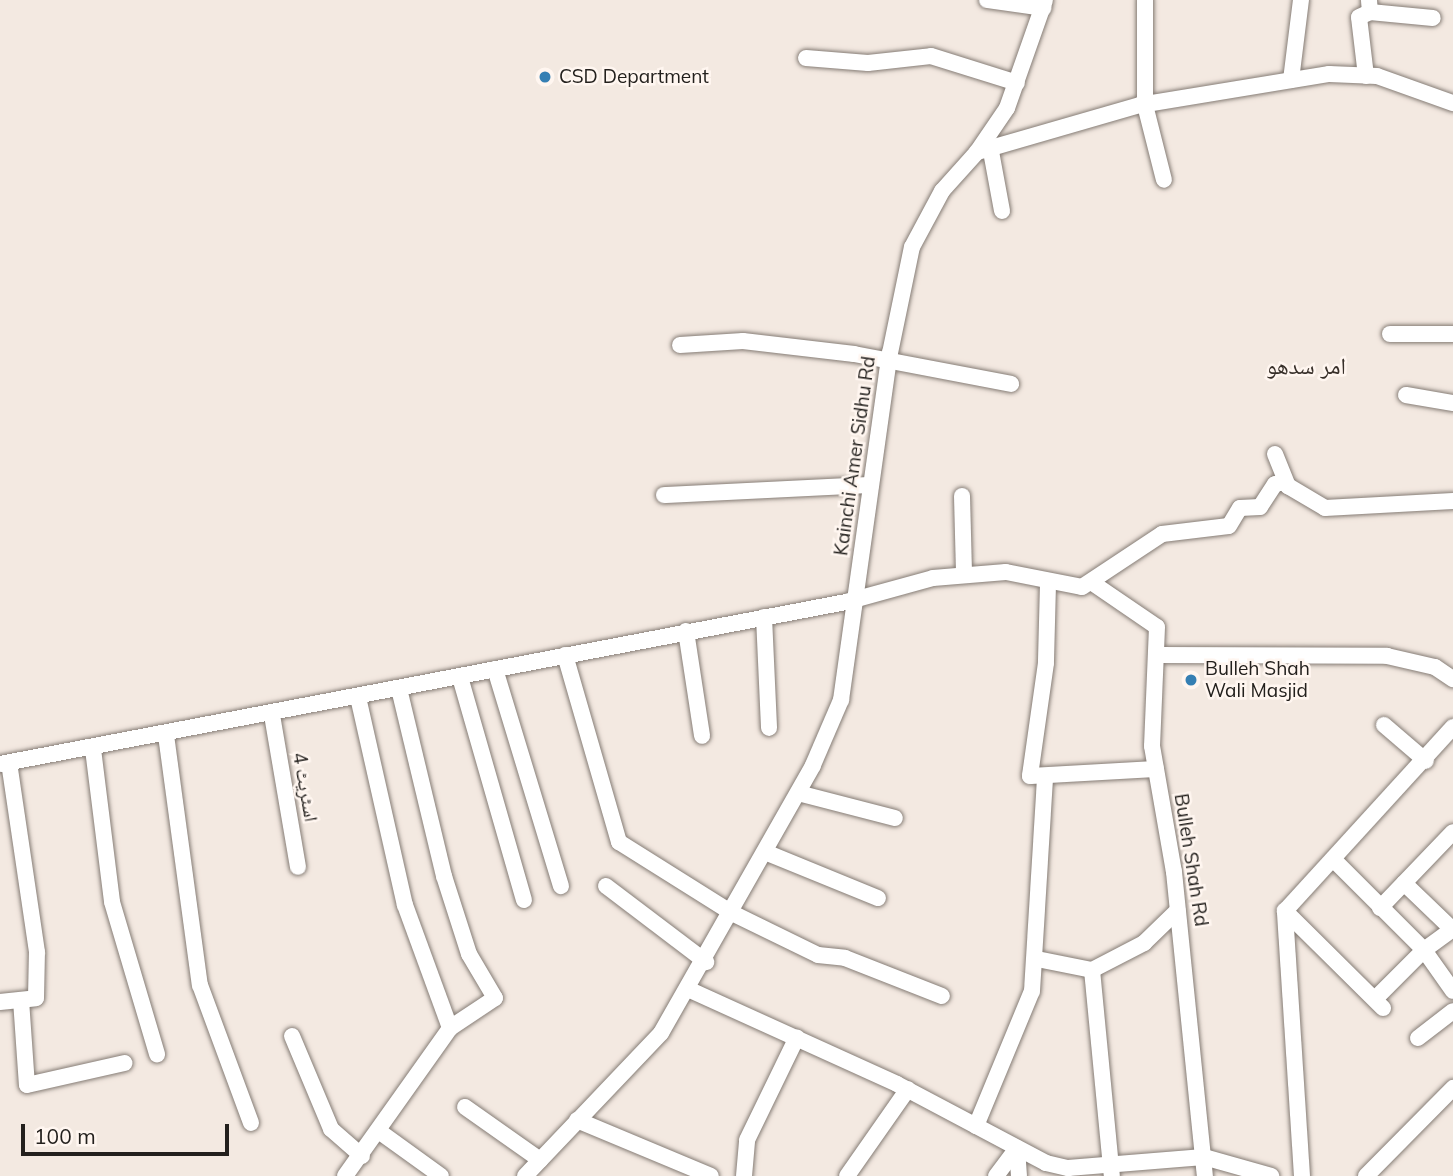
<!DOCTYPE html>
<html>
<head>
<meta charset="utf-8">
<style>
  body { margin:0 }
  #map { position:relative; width:1453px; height:1176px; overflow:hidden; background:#f3e9e1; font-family:Mulish,"Noto Naskh Arabic",sans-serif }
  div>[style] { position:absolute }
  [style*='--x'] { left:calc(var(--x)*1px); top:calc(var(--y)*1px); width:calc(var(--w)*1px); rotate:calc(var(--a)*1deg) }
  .roads { filter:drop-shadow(0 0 2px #857c75) drop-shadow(0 0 2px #857c75) }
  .street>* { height:16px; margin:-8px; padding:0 8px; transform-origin:8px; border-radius:8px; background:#fff }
  .dots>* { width:19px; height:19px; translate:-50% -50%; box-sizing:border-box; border:4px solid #fff6f0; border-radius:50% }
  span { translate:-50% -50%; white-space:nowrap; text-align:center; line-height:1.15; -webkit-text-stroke:5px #fff6f0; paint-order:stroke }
  .poi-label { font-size:19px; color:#23201d }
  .left { translate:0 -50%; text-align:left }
  .street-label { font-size:19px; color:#23201d }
  .quarter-label { font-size:23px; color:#372f29 }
  .scale { position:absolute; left:21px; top:1124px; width:208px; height:32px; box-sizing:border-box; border:4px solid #23201d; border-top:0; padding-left:9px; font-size:21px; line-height:24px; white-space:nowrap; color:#23201d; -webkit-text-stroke:5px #fff6f0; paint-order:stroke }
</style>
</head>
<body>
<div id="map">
  <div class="roads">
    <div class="street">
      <i style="--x:987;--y:0;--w:57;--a:8.1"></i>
      <i style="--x:1145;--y:0;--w:105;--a:90"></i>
      <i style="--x:1145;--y:105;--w:77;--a:75.8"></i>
      <i style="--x:1370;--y:12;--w:63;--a:5.4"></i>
      <i style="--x:806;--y:58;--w:62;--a:4.6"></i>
      <i style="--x:868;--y:63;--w:63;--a:-6.3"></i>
      <i style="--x:931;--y:56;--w:90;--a:17.4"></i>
      <i style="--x:1366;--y:76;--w:59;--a:-96.8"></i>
      <i style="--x:1359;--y:17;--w:12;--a:-24"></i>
      <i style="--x:1370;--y:12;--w:12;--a:-95"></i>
      <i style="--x:1291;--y:80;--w:81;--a:-82.9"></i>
      <i style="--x:990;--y:146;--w:66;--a:79.5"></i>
      <i style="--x:977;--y:152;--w:53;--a:-55.7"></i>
      <i style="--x:1007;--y:108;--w:114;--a:-70.6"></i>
      <i style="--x:1390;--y:334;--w:63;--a:0"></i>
      <i style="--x:680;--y:345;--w:63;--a:-3.6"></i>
      <i style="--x:743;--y:341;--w:112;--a:6.7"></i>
      <i style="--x:854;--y:354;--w:160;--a:10.8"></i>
      <i style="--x:1406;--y:395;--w:48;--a:9.7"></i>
      <i style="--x:1275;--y:454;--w:35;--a:68"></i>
      <i style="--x:1288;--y:486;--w:43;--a:30.7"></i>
      <i style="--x:1325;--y:508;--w:128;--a:-3.1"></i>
      <i style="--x:664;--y:495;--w:207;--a:-2.8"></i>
      <i style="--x:962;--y:496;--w:78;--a:88.5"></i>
      <i style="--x:1048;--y:584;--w:79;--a:91.5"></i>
      <i style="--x:1046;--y:663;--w:114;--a:98.1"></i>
      <i style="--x:1030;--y:776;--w:126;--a:-3.2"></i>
      <i style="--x:1094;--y:584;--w:76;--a:34.3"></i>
      <i style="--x:1157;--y:627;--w:119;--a:92.4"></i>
      <i style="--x:1152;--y:746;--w:128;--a:80.1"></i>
      <i style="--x:1174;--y:872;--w:306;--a:84.2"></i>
      <i style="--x:764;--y:617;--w:111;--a:87.4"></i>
      <i style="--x:686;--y:631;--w:106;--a:81.3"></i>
      <i style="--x:565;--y:655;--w:195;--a:73.9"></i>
      <i style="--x:619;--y:842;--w:133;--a:32.1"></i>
      <i style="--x:732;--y:913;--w:96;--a:26"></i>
      <i style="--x:818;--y:955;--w:27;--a:6"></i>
      <i style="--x:845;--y:958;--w:104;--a:21.4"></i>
      <i style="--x:1157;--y:655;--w:230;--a:0.2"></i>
      <i style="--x:1387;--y:656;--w:49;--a:12.9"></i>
      <i style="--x:1435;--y:667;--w:22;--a:34"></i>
      <i style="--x:495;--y:669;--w:227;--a:73.1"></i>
      <i style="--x:460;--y:677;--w:232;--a:74"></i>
      <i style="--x:358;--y:697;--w:213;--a:77.3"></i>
      <i style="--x:405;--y:905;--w:131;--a:69.9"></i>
      <i style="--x:272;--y:715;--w:154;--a:80.3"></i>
      <i style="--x:1384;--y:725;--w:55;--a:40.6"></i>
      <i style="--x:166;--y:735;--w:252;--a:82.3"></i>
      <i style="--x:200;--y:985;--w:147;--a:69.7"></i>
      <i style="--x:93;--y:749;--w:154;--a:82.9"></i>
      <i style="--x:112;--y:902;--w:159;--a:73.5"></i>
      <i style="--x:0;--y:764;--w:861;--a:-10.84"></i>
      <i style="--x:846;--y:602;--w:90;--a:-15.4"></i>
      <i style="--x:933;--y:578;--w:73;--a:-4.7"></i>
      <i style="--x:1006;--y:572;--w:77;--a:11.2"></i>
      <i style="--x:1082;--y:587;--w:96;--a:-33.5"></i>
      <i style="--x:1162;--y:534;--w:67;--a:-6.8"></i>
      <i style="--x:1229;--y:526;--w:21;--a:-59"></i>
      <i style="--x:1240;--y:508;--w:20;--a:-3"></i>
      <i style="--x:1260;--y:507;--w:27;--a:-57"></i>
      <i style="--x:1275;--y:484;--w:10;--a:-11"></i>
      <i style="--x:798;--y:793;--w:100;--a:14.5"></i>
      <i style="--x:765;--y:852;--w:122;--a:22.2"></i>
      <i style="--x:1333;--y:859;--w:129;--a:45"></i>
      <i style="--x:1424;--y:950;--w:36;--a:-36"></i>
      <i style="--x:1404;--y:883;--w:66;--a:43.8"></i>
      <i style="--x:606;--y:886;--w:126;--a:37.2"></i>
      <i style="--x:1380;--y:908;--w:105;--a:-46.2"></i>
      <i style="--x:1285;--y:911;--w:138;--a:44.7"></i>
      <i style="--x:1037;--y:959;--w:56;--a:11.3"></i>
      <i style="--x:1092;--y:970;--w:59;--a:-27.4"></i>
      <i style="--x:1144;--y:943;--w:47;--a:-44.1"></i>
      <i style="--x:1092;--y:970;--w:207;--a:84.5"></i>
      <i style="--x:690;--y:990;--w:227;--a:24.4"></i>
      <i style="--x:897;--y:1084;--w:169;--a:27.9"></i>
      <i style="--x:1046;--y:1163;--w:23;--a:13"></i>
      <i style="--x:1068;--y:1168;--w:136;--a:-4.6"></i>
      <i style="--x:1204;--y:1157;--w:70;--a:15.8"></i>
      <i style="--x:1375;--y:999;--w:69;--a:-45"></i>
      <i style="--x:1424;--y:950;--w:50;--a:54.7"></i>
      <i style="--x:21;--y:1000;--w:85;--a:86"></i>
      <i style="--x:27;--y:1085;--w:100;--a:-12.7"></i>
      <i style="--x:0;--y:1002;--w:36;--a:-6"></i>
      <i style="--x:36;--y:998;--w:46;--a:-88.8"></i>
      <i style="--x:37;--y:952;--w:191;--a:-98.4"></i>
      <i style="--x:292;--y:1036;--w:101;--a:67.2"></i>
      <i style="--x:331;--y:1129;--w:41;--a:41.1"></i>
      <i style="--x:1418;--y:1038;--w:44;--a:-37.6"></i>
      <i style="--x:465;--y:1107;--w:92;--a:35.2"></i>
      <i style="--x:577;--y:1120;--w:145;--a:22.7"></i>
      <i style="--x:976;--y:1126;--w:146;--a:-67.5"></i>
      <i style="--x:1032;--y:991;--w:215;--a:-86.5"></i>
      <i style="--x:380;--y:1132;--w:75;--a:35.8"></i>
      <i style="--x:345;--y:1176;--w:181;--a:-54.6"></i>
      <i style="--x:450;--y:1028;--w:54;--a:-33.7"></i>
      <i style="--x:495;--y:998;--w:51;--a:-120.6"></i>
      <i style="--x:469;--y:954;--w:82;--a:-107.8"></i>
      <i style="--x:444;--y:876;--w:192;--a:-103.5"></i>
      <i style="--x:525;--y:1176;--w:197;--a:-46.4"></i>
      <i style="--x:661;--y:1033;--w:308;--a:-60.4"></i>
      <i style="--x:813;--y:765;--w:71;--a:-66.7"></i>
      <i style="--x:841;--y:700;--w:350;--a:-82"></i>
      <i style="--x:890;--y:353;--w:108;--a:-78.3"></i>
      <i style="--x:912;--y:247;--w:64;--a:-61.8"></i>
      <i style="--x:942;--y:191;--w:52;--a:-48.1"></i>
      <i style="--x:977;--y:152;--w:170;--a:-16.1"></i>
      <i style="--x:1140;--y:105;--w:192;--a:-9.3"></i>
      <i style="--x:1329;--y:74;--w:48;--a:2.4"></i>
      <i style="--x:1377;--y:76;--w:81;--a:19.6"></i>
      <i style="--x:744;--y:1176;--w:36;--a:-85"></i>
      <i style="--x:747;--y:1140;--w:114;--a:-64.1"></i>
      <i style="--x:847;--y:1176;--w:106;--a:-55"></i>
      <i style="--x:996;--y:1176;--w:35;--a:-53"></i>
      <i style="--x:1017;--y:1148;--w:28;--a:86"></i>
      <i style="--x:1302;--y:1176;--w:266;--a:-93.7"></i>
      <i style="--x:1285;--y:911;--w:249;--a:-47.6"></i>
      <i style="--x:1366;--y:1176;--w:124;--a:-45.3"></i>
    </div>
  </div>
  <div class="dots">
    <i style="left:545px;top:77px;background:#357fb3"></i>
    <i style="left:1191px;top:680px;background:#357fb3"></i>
  </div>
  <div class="poi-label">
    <span class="left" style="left:559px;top:77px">CSD Department</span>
    <span class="left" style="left:1205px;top:680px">Bulleh Shah<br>Wali Masjid</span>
  </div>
  <div class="street-label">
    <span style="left:855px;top:456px;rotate:-82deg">Kainchi Amer Sidhu Rd</span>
    <span style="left:305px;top:787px;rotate:80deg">اسٹریٹ 4</span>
    <span style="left:1191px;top:860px;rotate:81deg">Bulleh Shah Rd</span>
  </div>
  <div class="quarter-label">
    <span style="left:1306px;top:366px">امر سدھو</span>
  </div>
  <div class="scale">100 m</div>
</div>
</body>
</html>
